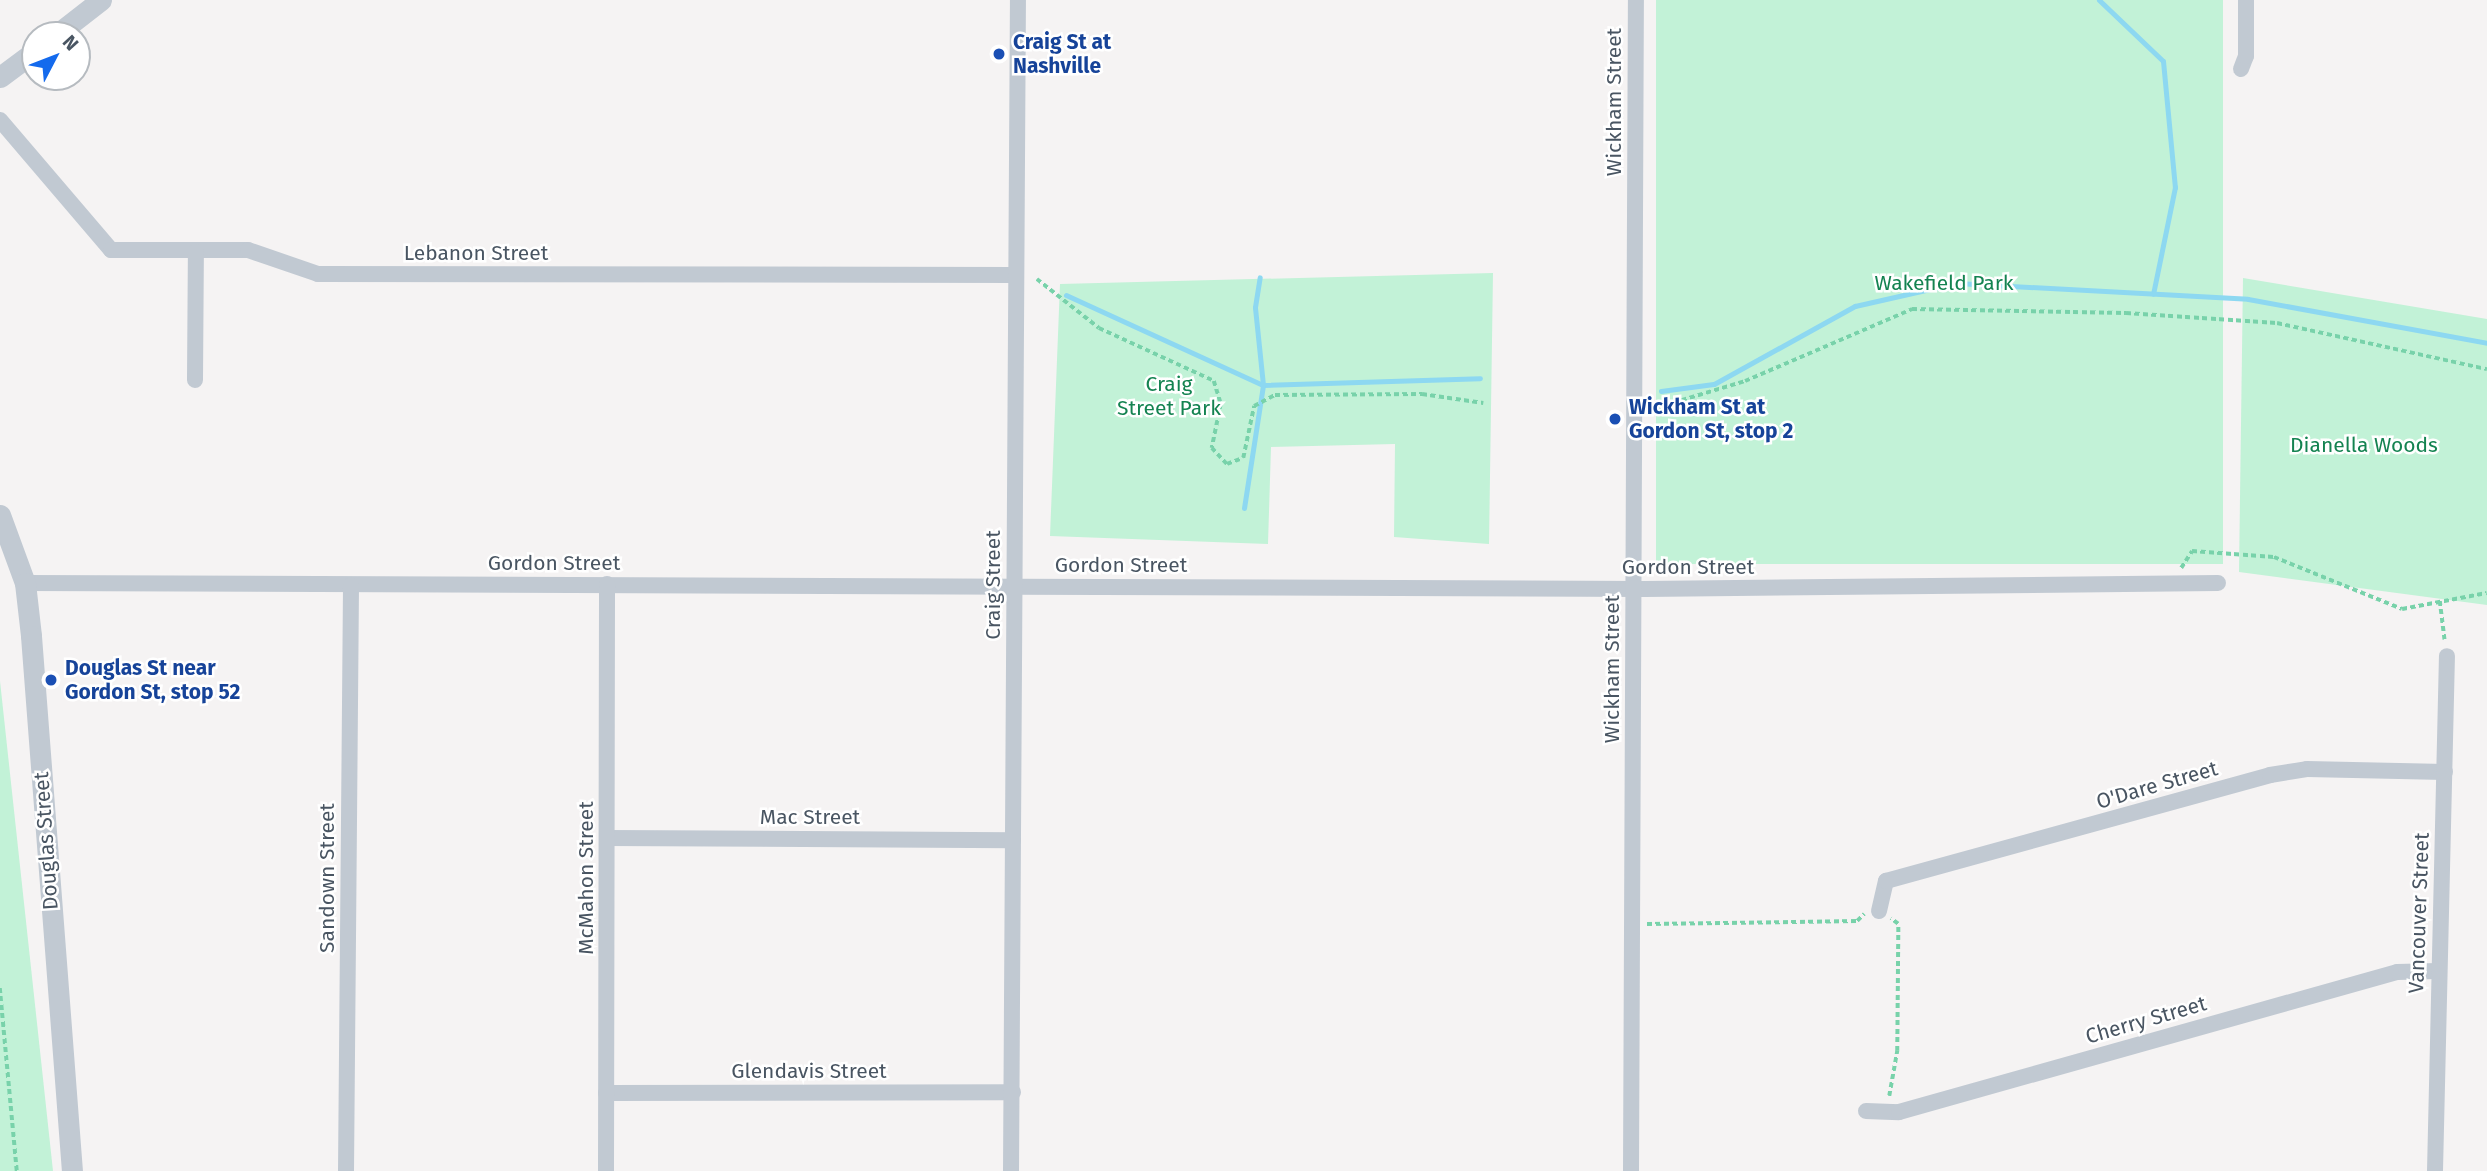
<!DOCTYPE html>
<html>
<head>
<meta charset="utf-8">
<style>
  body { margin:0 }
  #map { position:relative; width:2487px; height:1171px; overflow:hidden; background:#f5f3f3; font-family:"Fira Sans",sans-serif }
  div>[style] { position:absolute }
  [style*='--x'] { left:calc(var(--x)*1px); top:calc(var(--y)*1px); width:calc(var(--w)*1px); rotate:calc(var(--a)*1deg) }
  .green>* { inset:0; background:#c2f2d7; transform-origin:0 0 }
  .stream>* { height:5px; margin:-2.5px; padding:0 2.5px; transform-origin:2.5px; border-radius:2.5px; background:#8dd8f1 }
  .path>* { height:3.5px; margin-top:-1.75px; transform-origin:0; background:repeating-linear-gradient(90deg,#78d2aa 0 5px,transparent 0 8.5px) }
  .minor>* { height:16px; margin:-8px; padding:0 8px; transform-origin:8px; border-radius:8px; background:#c1c9d2 }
  .tertiary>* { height:21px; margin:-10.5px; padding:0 10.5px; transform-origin:10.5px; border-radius:10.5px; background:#c1c9d2 }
  .dots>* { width:19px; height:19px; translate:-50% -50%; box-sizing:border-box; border:4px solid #fff; border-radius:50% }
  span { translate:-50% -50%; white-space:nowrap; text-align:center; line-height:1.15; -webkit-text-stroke:5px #fff; paint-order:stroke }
  .transit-label { font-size:21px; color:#164399; font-weight:700 }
  .left { translate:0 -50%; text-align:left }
  .street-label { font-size:21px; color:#495562 }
  .park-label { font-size:21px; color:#148351 }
  .north { position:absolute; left:21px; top:21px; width:70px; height:70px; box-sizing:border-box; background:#fff; border:2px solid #b6bbc0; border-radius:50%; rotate:48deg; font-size:19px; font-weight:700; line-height:28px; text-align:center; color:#495562 }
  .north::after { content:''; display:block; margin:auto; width:24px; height:32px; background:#146aed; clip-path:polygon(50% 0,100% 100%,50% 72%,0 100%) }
</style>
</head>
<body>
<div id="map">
  <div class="green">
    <i style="left:1656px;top:0;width:567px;height:564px"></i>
    <i style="clip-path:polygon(1493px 273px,1489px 544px,1394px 537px,1395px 444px,1271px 447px,1268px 544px,1050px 536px,1060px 284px)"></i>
    <i style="clip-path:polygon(2243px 278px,2487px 319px,2487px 605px,2239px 572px)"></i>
    <i style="clip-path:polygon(0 681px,53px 1171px,0 1171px)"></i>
  </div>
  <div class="stream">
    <i style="--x:2099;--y:0;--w:88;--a:43.6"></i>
    <i style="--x:2163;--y:61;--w:127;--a:84.6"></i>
    <i style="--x:2175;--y:187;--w:109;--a:101.6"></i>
    <i style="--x:1066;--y:295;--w:217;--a:24.6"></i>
    <i style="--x:1263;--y:385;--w:217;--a:-1.8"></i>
    <i style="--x:1661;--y:391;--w:53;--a:-7.5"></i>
    <i style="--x:1714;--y:384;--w:161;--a:-29"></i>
    <i style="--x:1855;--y:306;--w:104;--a:-12.8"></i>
    <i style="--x:1956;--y:283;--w:292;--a:3.1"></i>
    <i style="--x:2248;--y:299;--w:243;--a:10.4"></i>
    <i style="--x:1244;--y:508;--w:124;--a:-81.2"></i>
    <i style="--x:1263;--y:385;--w:78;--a:-95.9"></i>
    <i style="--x:1255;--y:307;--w:30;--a:-81"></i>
  </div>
  <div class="path">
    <i style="--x:1037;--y:279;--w:79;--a:38.3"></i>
    <i style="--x:1099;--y:328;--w:127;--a:24.7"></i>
    <i style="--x:1214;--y:381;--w:24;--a:73"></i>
    <i style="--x:1221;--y:404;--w:45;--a:101.6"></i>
    <i style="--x:1212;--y:448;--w:22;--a:47"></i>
    <i style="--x:1227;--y:464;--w:17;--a:-21"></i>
    <i style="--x:1243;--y:458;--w:53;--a:-78.1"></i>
    <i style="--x:1254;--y:406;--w:24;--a:-28"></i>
    <i style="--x:1275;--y:395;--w:147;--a:-0.4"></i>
    <i style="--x:1422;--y:394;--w:62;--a:8.4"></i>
    <i style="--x:1649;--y:410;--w:100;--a:-16.8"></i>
    <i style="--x:1745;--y:381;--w:182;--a:-23.3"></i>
    <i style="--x:1912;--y:309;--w:214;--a:1.1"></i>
    <i style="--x:2126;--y:313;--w:151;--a:3.8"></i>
    <i style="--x:2277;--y:323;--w:215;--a:12.4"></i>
    <i style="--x:2181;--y:568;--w:20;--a:-57"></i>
    <i style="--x:2192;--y:551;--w:82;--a:4.2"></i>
    <i style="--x:2274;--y:557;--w:138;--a:22.1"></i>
    <i style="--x:2402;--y:609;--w:86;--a:-10.7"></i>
    <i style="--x:2440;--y:601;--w:39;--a:83"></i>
    <i style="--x:1647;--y:924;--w:210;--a:-0.8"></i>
    <i style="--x:1857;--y:921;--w:10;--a:-45"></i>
    <i style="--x:0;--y:988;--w:184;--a:84.7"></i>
    <i style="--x:1889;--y:1096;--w:46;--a:-79.9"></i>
    <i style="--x:1897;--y:1051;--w:127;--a:-89.5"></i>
    <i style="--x:1898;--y:924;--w:9;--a:-144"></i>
  </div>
  <div class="minor">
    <i style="--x:2241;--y:69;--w:14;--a:-69"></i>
    <i style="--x:2246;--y:56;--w:56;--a:-90"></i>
    <i style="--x:0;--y:120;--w:171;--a:49.5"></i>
    <i style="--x:111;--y:250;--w:137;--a:0"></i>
    <i style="--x:248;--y:250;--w:74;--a:18.9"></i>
    <i style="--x:318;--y:274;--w:698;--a:0.08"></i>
    <i style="--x:195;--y:380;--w:128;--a:-89.6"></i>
    <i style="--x:25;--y:583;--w:1620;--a:0.21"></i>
    <i style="--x:1645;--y:589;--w:573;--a:-0.6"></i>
    <i style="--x:607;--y:838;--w:406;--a:0.3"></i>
    <i style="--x:1879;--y:911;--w:31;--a:-77"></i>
    <i style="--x:1886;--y:881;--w:398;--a:-15.4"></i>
    <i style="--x:2270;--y:775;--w:37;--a:-9"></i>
    <i style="--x:2307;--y:769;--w:138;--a:1.2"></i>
    <i style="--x:606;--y:1093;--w:407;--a:-0.1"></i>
    <i style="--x:1866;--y:1111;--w:33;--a:2"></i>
    <i style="--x:1899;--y:1112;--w:517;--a:-15.7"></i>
    <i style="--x:2397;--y:972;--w:41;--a:-1.4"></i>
    <i style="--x:346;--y:1171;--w:586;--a:-89.51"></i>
    <i style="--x:606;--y:1171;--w:587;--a:-89.9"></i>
    <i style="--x:1011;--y:1171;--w:1171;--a:-89.66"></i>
    <i style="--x:1631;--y:1171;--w:1171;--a:-89.76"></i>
    <i style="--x:2435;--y:1171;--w:515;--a:-88.67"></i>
  </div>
  <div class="tertiary">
    <i style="--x:56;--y:35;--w:57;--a:-37.9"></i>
    <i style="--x:0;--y:77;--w:44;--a:-36.6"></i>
    <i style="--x:0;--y:515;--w:72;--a:69.8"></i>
    <i style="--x:25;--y:583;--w:53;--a:83.5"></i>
    <i style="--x:31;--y:636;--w:537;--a:85.62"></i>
  </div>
  <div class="dots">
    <i style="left:999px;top:54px;background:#1a4fb4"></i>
    <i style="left:1615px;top:419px;background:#1a4fb4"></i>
    <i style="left:51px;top:680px;background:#1a4fb4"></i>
  </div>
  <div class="transit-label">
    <span class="left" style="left:1013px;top:54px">Craig St at<br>Nashville</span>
    <span class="left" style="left:1629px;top:419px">Wickham St at<br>Gordon St, stop 2</span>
    <span class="left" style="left:65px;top:680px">Douglas St near<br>Gordon St, stop 52</span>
  </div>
  <div class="street-label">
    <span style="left:1614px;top:102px;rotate:-90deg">Wickham Street</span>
    <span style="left:476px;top:253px">Lebanon Street</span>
    <span style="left:554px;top:563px">Gordon Street</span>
    <span style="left:1121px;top:565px">Gordon Street</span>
    <span style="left:1688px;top:567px">Gordon Street</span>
    <span style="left:993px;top:585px;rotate:-90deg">Craig Street</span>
    <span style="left:1612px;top:669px;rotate:-90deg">Wickham Street</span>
    <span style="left:2157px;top:785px;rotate:-16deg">O'Dare Street</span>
    <span style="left:810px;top:817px">Mac Street</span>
    <span style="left:46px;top:841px;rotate:-94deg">Douglas Street</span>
    <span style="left:327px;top:878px;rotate:-90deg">Sandown Street</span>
    <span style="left:586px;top:878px;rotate:-90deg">McMahon Street</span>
    <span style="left:2419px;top:913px;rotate:-88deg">Vancouver Street</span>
    <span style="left:2146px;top:1020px;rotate:-16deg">Cherry Street</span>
    <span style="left:809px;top:1071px">Glendavis Street</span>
  </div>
  <div class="park-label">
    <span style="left:1944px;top:283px">Wakefield Park</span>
    <span style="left:1169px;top:396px">Craig<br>Street Park</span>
    <span style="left:2364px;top:445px">Dianella Woods</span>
  </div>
  <div class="north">N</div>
</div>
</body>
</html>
